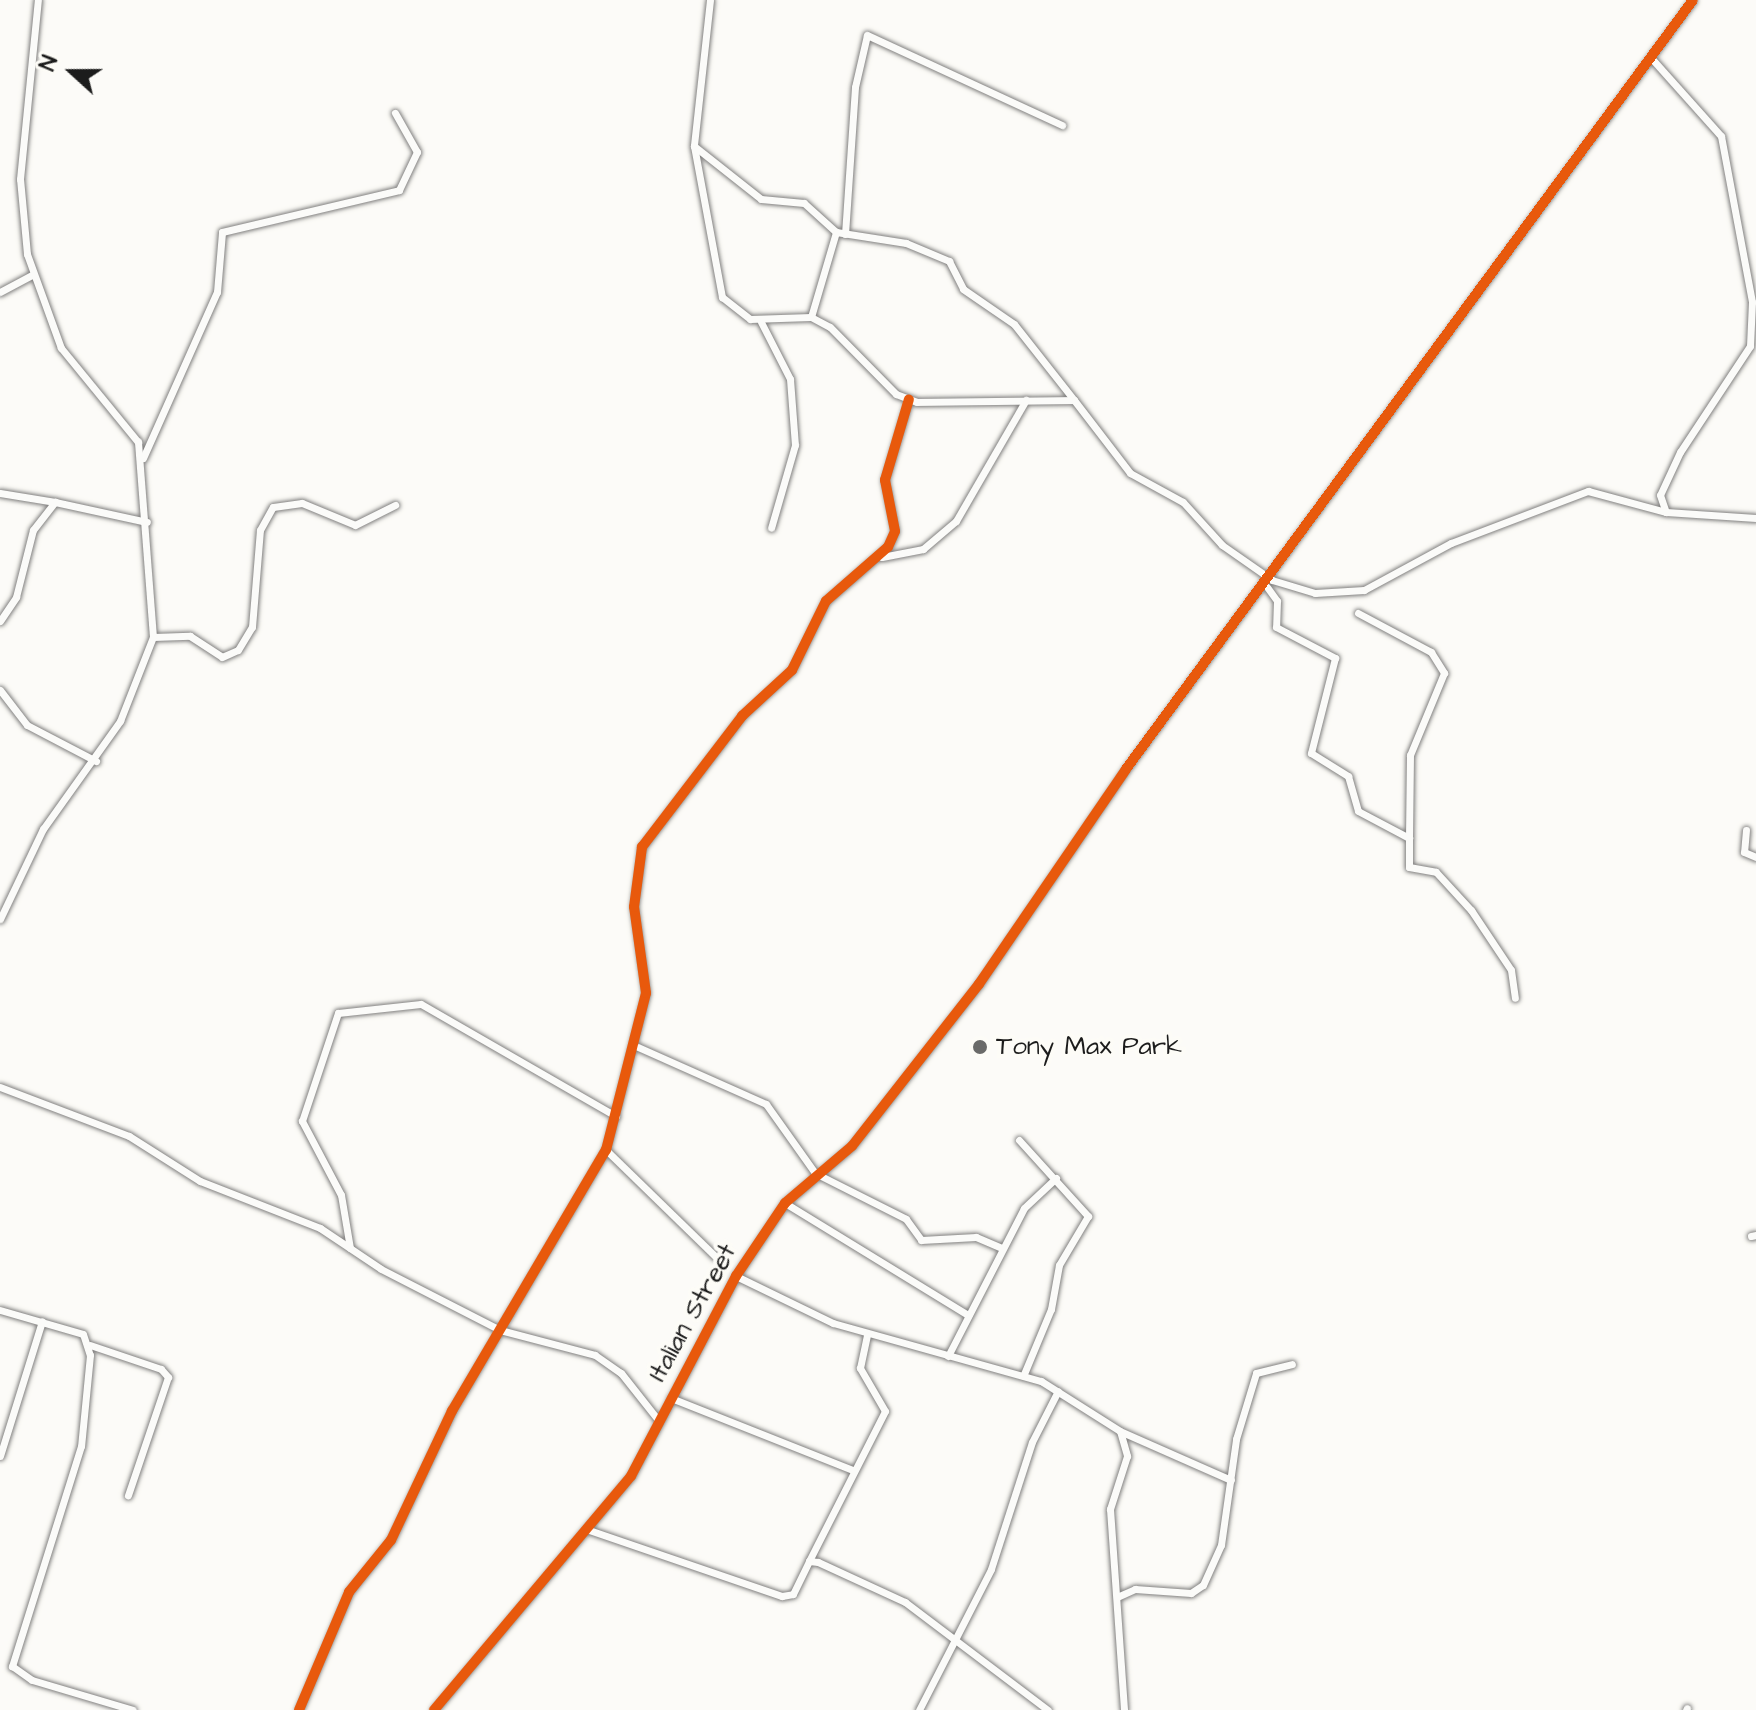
<!DOCTYPE html>
<html>
<head>
<meta charset="utf-8">
<style>
  body { margin:0 }
  #map { position:relative; width:1756px; height:1710px; overflow:hidden; background:#fcfbf8; font-family:"Architects Daughter",sans-serif }
  div>[style] { position:absolute }
  [style*='--x'] { left:calc(var(--x)*1px); top:calc(var(--y)*1px); width:calc(var(--w)*1px); rotate:calc(var(--a)*1deg) }
  .roads { filter:drop-shadow(0 0 2px #81807f) drop-shadow(0 0 2px #81807f) }
  .street>* { height:7px; margin:-3.5px; padding:0 3.5px; transform-origin:3.5px; border-radius:3.5px; background:#fbfbf9 }
  .cycleway>* { height:10px; margin:-5px; padding:0 5px; transform-origin:5px; border-radius:5px; background:#e8590c }
  .dots>* { width:22px; height:22px; translate:-50% -50%; box-sizing:border-box; border:4px solid #fdfcf7; border-radius:50% }
  span { translate:-50% -50%; white-space:nowrap; text-align:center; line-height:1.15; -webkit-text-stroke:8px #fdfcf7; paint-order:stroke }
  .poi-label { font-size:26px; color:#1c1c1c }
  .left { translate:0 -50%; text-align:left }
  .street-label { font-size:26px; color:#1c1c1c }
  .north { position:absolute; left:32px; top:32px; width:80px; height:80px; -webkit-text-stroke:6px #fdfcf7; paint-order:stroke; rotate:291deg; font-size:22px; font-weight:700; line-height:32px; text-align:center; color:#1c1c1c }
  .north::after { content:''; display:block; margin:auto; width:28px; height:36px; background:#1c1c1c; clip-path:polygon(50% 0,100% 100%,50% 72%,0 100%) }
</style>
</head>
<body>
<div id="map">
  <div class="roads">
    <div class="street">
      <i style="--x:710;--y:0;--w:147;--a:96.3"></i>
      <i style="--x:694;--y:146;--w:154;--a:79.5"></i>
      <i style="--x:722;--y:297;--w:36;--a:38"></i>
      <i style="--x:750;--y:319;--w:61;--a:-1.9"></i>
      <i style="--x:811;--y:317;--w:21;--a:28"></i>
      <i style="--x:830;--y:327;--w:94;--a:45.4"></i>
      <i style="--x:896;--y:394;--w:22;--a:21"></i>
      <i style="--x:917;--y:402;--w:157;--a:-0.7"></i>
      <i style="--x:1074;--y:400;--w:92;--a:52.5"></i>
      <i style="--x:1130;--y:473;--w:60;--a:28.7"></i>
      <i style="--x:1183;--y:502;--w:58;--a:47.8"></i>
      <i style="--x:1222;--y:545;--w:61;--a:35"></i>
      <i style="--x:1272;--y:580;--w:45;--a:16.8"></i>
      <i style="--x:1315;--y:593;--w:49;--a:-3.5"></i>
      <i style="--x:1364;--y:590;--w:99;--a:-28.4"></i>
      <i style="--x:1451;--y:543;--w:147;--a:-20.8"></i>
      <i style="--x:1588;--y:491;--w:81;--a:15.1"></i>
      <i style="--x:1666;--y:512;--w:90;--a:3.8"></i>
      <i style="--x:1653;--y:60;--w:102;--a:48.2"></i>
      <i style="--x:1721;--y:136;--w:169;--a:79.4"></i>
      <i style="--x:1752;--y:302;--w:44;--a:92.6"></i>
      <i style="--x:1750;--y:346;--w:127;--a:123.4"></i>
      <i style="--x:1680;--y:452;--w:47;--a:114.9"></i>
      <i style="--x:1660;--y:495;--w:18;--a:71"></i>
      <i style="--x:694;--y:146;--w:85;--a:38.3"></i>
      <i style="--x:761;--y:199;--w:43;--a:5.3"></i>
      <i style="--x:804;--y:203;--w:43;--a:42.2"></i>
      <i style="--x:836;--y:232;--w:71;--a:8.9"></i>
      <i style="--x:906;--y:243;--w:47;--a:22.7"></i>
      <i style="--x:949;--y:261;--w:31;--a:63"></i>
      <i style="--x:963;--y:289;--w:62;--a:34.5"></i>
      <i style="--x:1014;--y:324;--w:97;--a:51.7"></i>
      <i style="--x:845;--y:234;--w:147;--a:-86.1"></i>
      <i style="--x:855;--y:87;--w:53;--a:-77"></i>
      <i style="--x:867;--y:35;--w:215;--a:24.8"></i>
      <i style="--x:0;--y:292;--w:36;--a:-28"></i>
      <i style="--x:811;--y:317;--w:89;--a:-73.6"></i>
      <i style="--x:761;--y:322;--w:64;--a:63"></i>
      <i style="--x:790;--y:379;--w:66;--a:85.7"></i>
      <i style="--x:795;--y:445;--w:86;--a:106.1"></i>
      <i style="--x:143;--y:458;--w:182;--a:-66"></i>
      <i style="--x:217;--y:292;--w:60;--a:-85.2"></i>
      <i style="--x:222;--y:232;--w:182;--a:-13.3"></i>
      <i style="--x:399;--y:190;--w:42;--a:-64.7"></i>
      <i style="--x:417;--y:152;--w:45;--a:-119.4"></i>
      <i style="--x:0;--y:493;--w:56;--a:9.3"></i>
      <i style="--x:882;--y:557;--w:42;--a:-11"></i>
      <i style="--x:923;--y:549;--w:43;--a:-40.3"></i>
      <i style="--x:956;--y:521;--w:140;--a:-60"></i>
      <i style="--x:1267;--y:587;--w:17;--a:54"></i>
      <i style="--x:1277;--y:601;--w:26;--a:92"></i>
      <i style="--x:1276;--y:627;--w:67;--a:27.7"></i>
      <i style="--x:1335;--y:658;--w:98;--a:104.2"></i>
      <i style="--x:1311;--y:753;--w:44;--a:31.9"></i>
      <i style="--x:1348;--y:776;--w:36;--a:74"></i>
      <i style="--x:1358;--y:811;--w:58;--a:27.9"></i>
      <i style="--x:1409;--y:838;--w:29;--a:90"></i>
      <i style="--x:1409;--y:867;--w:27;--a:10"></i>
      <i style="--x:1436;--y:872;--w:52;--a:47.4"></i>
      <i style="--x:1471;--y:910;--w:72;--a:56.3"></i>
      <i style="--x:1511;--y:970;--w:28;--a:82"></i>
      <i style="--x:1358;--y:613;--w:83;--a:28.1"></i>
      <i style="--x:1431;--y:652;--w:25;--a:58"></i>
      <i style="--x:1444;--y:673;--w:89;--a:112.5"></i>
      <i style="--x:1410;--y:755;--w:83;--a:90.7"></i>
      <i style="--x:0;--y:621;--w:29;--a:-56"></i>
      <i style="--x:16;--y:597;--w:69;--a:-75.8"></i>
      <i style="--x:33;--y:530;--w:36;--a:-52"></i>
      <i style="--x:55;--y:502;--w:94;--a:12.3"></i>
      <i style="--x:153;--y:637;--w:37;--a:-2"></i>
      <i style="--x:190;--y:636;--w:38;--a:33"></i>
      <i style="--x:222;--y:657;--w:17;--a:-24"></i>
      <i style="--x:238;--y:650;--w:27;--a:-59"></i>
      <i style="--x:252;--y:627;--w:97;--a:-85.3"></i>
      <i style="--x:260;--y:530;--w:26;--a:-61"></i>
      <i style="--x:273;--y:507;--w:29;--a:-8"></i>
      <i style="--x:302;--y:503;--w:57;--a:22.5"></i>
      <i style="--x:355;--y:525;--w:45;--a:-26.6"></i>
      <i style="--x:0;--y:690;--w:44;--a:52.4"></i>
      <i style="--x:27;--y:725;--w:78;--a:27.6"></i>
      <i style="--x:1746;--y:830;--w:22;--a:95"></i>
      <i style="--x:1744;--y:852;--w:13;--a:23"></i>
      <i style="--x:0;--y:919;--w:100;--a:-64.5"></i>
      <i style="--x:43;--y:829;--w:133;--a:-54.5"></i>
      <i style="--x:120;--y:721;--w:90;--a:-68.6"></i>
      <i style="--x:153;--y:637;--w:196;--a:-94.4"></i>
      <i style="--x:138;--y:442;--w:122;--a:-129.3"></i>
      <i style="--x:61;--y:348;--w:100;--a:-109.9"></i>
      <i style="--x:27;--y:254;--w:75;--a:-95.3"></i>
      <i style="--x:20;--y:179;--w:180;--a:-84.3"></i>
      <i style="--x:638;--y:1047;--w:140;--a:24"></i>
      <i style="--x:766;--y:1104;--w:85;--a:54.6"></i>
      <i style="--x:815;--y:1173;--w:102;--a:26.8"></i>
      <i style="--x:906;--y:1219;--w:26;--a:54"></i>
      <i style="--x:921;--y:1240;--w:55;--a:-3.1"></i>
      <i style="--x:976;--y:1237;--w:28;--a:23"></i>
      <i style="--x:0;--y:1087;--w:138;--a:20.8"></i>
      <i style="--x:129;--y:1136;--w:84;--a:32.4"></i>
      <i style="--x:200;--y:1181;--w:129;--a:21.4"></i>
      <i style="--x:320;--y:1228;--w:73;--a:33.9"></i>
      <i style="--x:381;--y:1269;--w:134;--a:27.1"></i>
      <i style="--x:500;--y:1330;--w:98;--a:14.7"></i>
      <i style="--x:595;--y:1355;--w:32;--a:35"></i>
      <i style="--x:621;--y:1373;--w:61;--a:51.6"></i>
      <i style="--x:1019;--y:1140;--w:103;--a:47.8"></i>
      <i style="--x:1088;--y:1216;--w:57;--a:120.6"></i>
      <i style="--x:1059;--y:1265;--w:45;--a:100.3"></i>
      <i style="--x:1051;--y:1309;--w:70;--a:112.6"></i>
      <i style="--x:606;--y:1150;--w:152;--a:44.2"></i>
      <i style="--x:785;--y:1203;--w:215;--a:31.5"></i>
      <i style="--x:1751;--y:1236;--w:5;--a:-11"></i>
      <i style="--x:350;--y:1248;--w:54;--a:-99.6"></i>
      <i style="--x:341;--y:1195;--w:84;--a:-117.8"></i>
      <i style="--x:302;--y:1121;--w:114;--a:-71.6"></i>
      <i style="--x:338;--y:1013;--w:83;--a:-6.2"></i>
      <i style="--x:421;--y:1004;--w:225;--a:29.9"></i>
      <i style="--x:736;--y:1276;--w:108;--a:25.9"></i>
      <i style="--x:833;--y:1323;--w:216;--a:15.6"></i>
      <i style="--x:1041;--y:1381;--w:93;--a:32.3"></i>
      <i style="--x:1120;--y:1431;--w:26;--a:74"></i>
      <i style="--x:1127;--y:1456;--w:56;--a:107.8"></i>
      <i style="--x:1110;--y:1509;--w:201;--a:86"></i>
      <i style="--x:0;--y:1310;--w:86;--a:16.1"></i>
      <i style="--x:83;--y:1334;--w:22;--a:72"></i>
      <i style="--x:90;--y:1355;--w:91;--a:95.6"></i>
      <i style="--x:81;--y:1446;--w:231;--a:107.4"></i>
      <i style="--x:12;--y:1666;--w:24;--a:35"></i>
      <i style="--x:32;--y:1680;--w:105;--a:16.5"></i>
      <i style="--x:90;--y:1345;--w:75;--a:18.7"></i>
      <i style="--x:161;--y:1369;--w:11;--a:49"></i>
      <i style="--x:168;--y:1377;--w:125;--a:108.7"></i>
      <i style="--x:948;--y:1356;--w:166;--a:-62.8"></i>
      <i style="--x:1024;--y:1208;--w:44;--a:-43.2"></i>
      <i style="--x:671;--y:1398;--w:196;--a:21.6"></i>
      <i style="--x:1122;--y:1432;--w:119;--a:23.8"></i>
      <i style="--x:0;--y:1456;--w:141;--a:-72.7"></i>
      <i style="--x:589;--y:1530;--w:204;--a:18.9"></i>
      <i style="--x:782;--y:1596;--w:11;--a:-10"></i>
      <i style="--x:793;--y:1594;--w:37;--a:-64"></i>
      <i style="--x:809;--y:1561;--w:9;--a:6"></i>
      <i style="--x:818;--y:1562;--w:96;--a:24.7"></i>
      <i style="--x:905;--y:1602;--w:179;--a:37.1"></i>
      <i style="--x:809;--y:1561;--w:168;--a:-63.1"></i>
      <i style="--x:885;--y:1411;--w:50;--a:-120.2"></i>
      <i style="--x:860;--y:1368;--w:35;--a:-78"></i>
      <i style="--x:1117;--y:1597;--w:20;--a:-24"></i>
      <i style="--x:1135;--y:1589;--w:56;--a:4.1"></i>
      <i style="--x:1191;--y:1593;--w:14;--a:-34"></i>
      <i style="--x:1203;--y:1585;--w:44;--a:-65.8"></i>
      <i style="--x:1221;--y:1545;--w:107;--a:-81.9"></i>
      <i style="--x:1236;--y:1439;--w:69;--a:-73.1"></i>
      <i style="--x:1256;--y:1373;--w:37;--a:-14"></i>
      <i style="--x:299;--y:1710;--w:128;--a:-67"></i>
      <i style="--x:349;--y:1592;--w:67;--a:-51.1"></i>
      <i style="--x:391;--y:1540;--w:143;--a:-64.7"></i>
      <i style="--x:452;--y:1411;--w:303;--a:-59.5"></i>
      <i style="--x:606;--y:1150;--w:162;--a:-75.7"></i>
      <i style="--x:646;--y:993;--w:87;--a:-97.9"></i>
      <i style="--x:634;--y:907;--w:61;--a:-82.4"></i>
      <i style="--x:642;--y:847;--w:165;--a:-52.6"></i>
      <i style="--x:742;--y:716;--w:68;--a:-42.6"></i>
      <i style="--x:792;--y:670;--w:77;--a:-63.8"></i>
      <i style="--x:826;--y:601;--w:82;--a:-41.1"></i>
      <i style="--x:888;--y:547;--w:17;--a:-66"></i>
      <i style="--x:895;--y:531;--w:52;--a:-101.1"></i>
      <i style="--x:885;--y:480;--w:84;--a:-73.5"></i>
      <i style="--x:434;--y:1710;--w:306;--a:-49.9"></i>
      <i style="--x:631;--y:1476;--w:226;--a:-62.3"></i>
      <i style="--x:736;--y:1276;--w:88;--a:-56.1"></i>
      <i style="--x:785;--y:1203;--w:88;--a:-40.4"></i>
      <i style="--x:852;--y:1146;--w:206;--a:-51.9"></i>
      <i style="--x:979;--y:984;--w:260;--a:-55.6"></i>
      <i style="--x:1126;--y:769;--w:955;--a:-53.6"></i>
      <i style="--x:919;--y:1710;--w:158;--a:-62.9"></i>
      <i style="--x:991;--y:1569;--w:133;--a:-72.1"></i>
      <i style="--x:1032;--y:1442;--w:57;--a:-63"></i>
      <i style="--x:1686;--y:1710;--w:2;--a:-63"></i>
    </div>
  </div>
  <div class="cycleway">
    <i style="--x:299;--y:1710;--w:128;--a:-67"></i>
    <i style="--x:349;--y:1592;--w:67;--a:-51.1"></i>
    <i style="--x:391;--y:1540;--w:143;--a:-64.7"></i>
    <i style="--x:452;--y:1411;--w:303;--a:-59.5"></i>
    <i style="--x:606;--y:1150;--w:162;--a:-75.7"></i>
    <i style="--x:646;--y:993;--w:87;--a:-97.9"></i>
    <i style="--x:634;--y:907;--w:61;--a:-82.4"></i>
    <i style="--x:642;--y:847;--w:165;--a:-52.6"></i>
    <i style="--x:742;--y:716;--w:68;--a:-42.6"></i>
    <i style="--x:792;--y:670;--w:77;--a:-63.8"></i>
    <i style="--x:826;--y:601;--w:82;--a:-41.1"></i>
    <i style="--x:888;--y:547;--w:17;--a:-66"></i>
    <i style="--x:895;--y:531;--w:52;--a:-101.1"></i>
    <i style="--x:885;--y:480;--w:84;--a:-73.5"></i>
    <i style="--x:434;--y:1710;--w:306;--a:-49.9"></i>
    <i style="--x:631;--y:1476;--w:226;--a:-62.3"></i>
    <i style="--x:736;--y:1276;--w:88;--a:-56.1"></i>
    <i style="--x:785;--y:1203;--w:88;--a:-40.4"></i>
    <i style="--x:852;--y:1146;--w:206;--a:-51.9"></i>
    <i style="--x:979;--y:984;--w:260;--a:-55.6"></i>
    <i style="--x:1126;--y:769;--w:955;--a:-53.6"></i>
  </div>
  <div class="dots">
    <i style="left:980px;top:1047px;background:#6a6a69"></i>
  </div>
  <div class="poi-label">
    <span class="left" style="left:996px;top:1047px">Tony Max Park</span>
  </div>
  <div class="street-label">
    <span style="left:693px;top:1313px;rotate:-61deg">Italian Street</span>
  </div>
  <div class="north">N</div>
</div>
</body>
</html>
